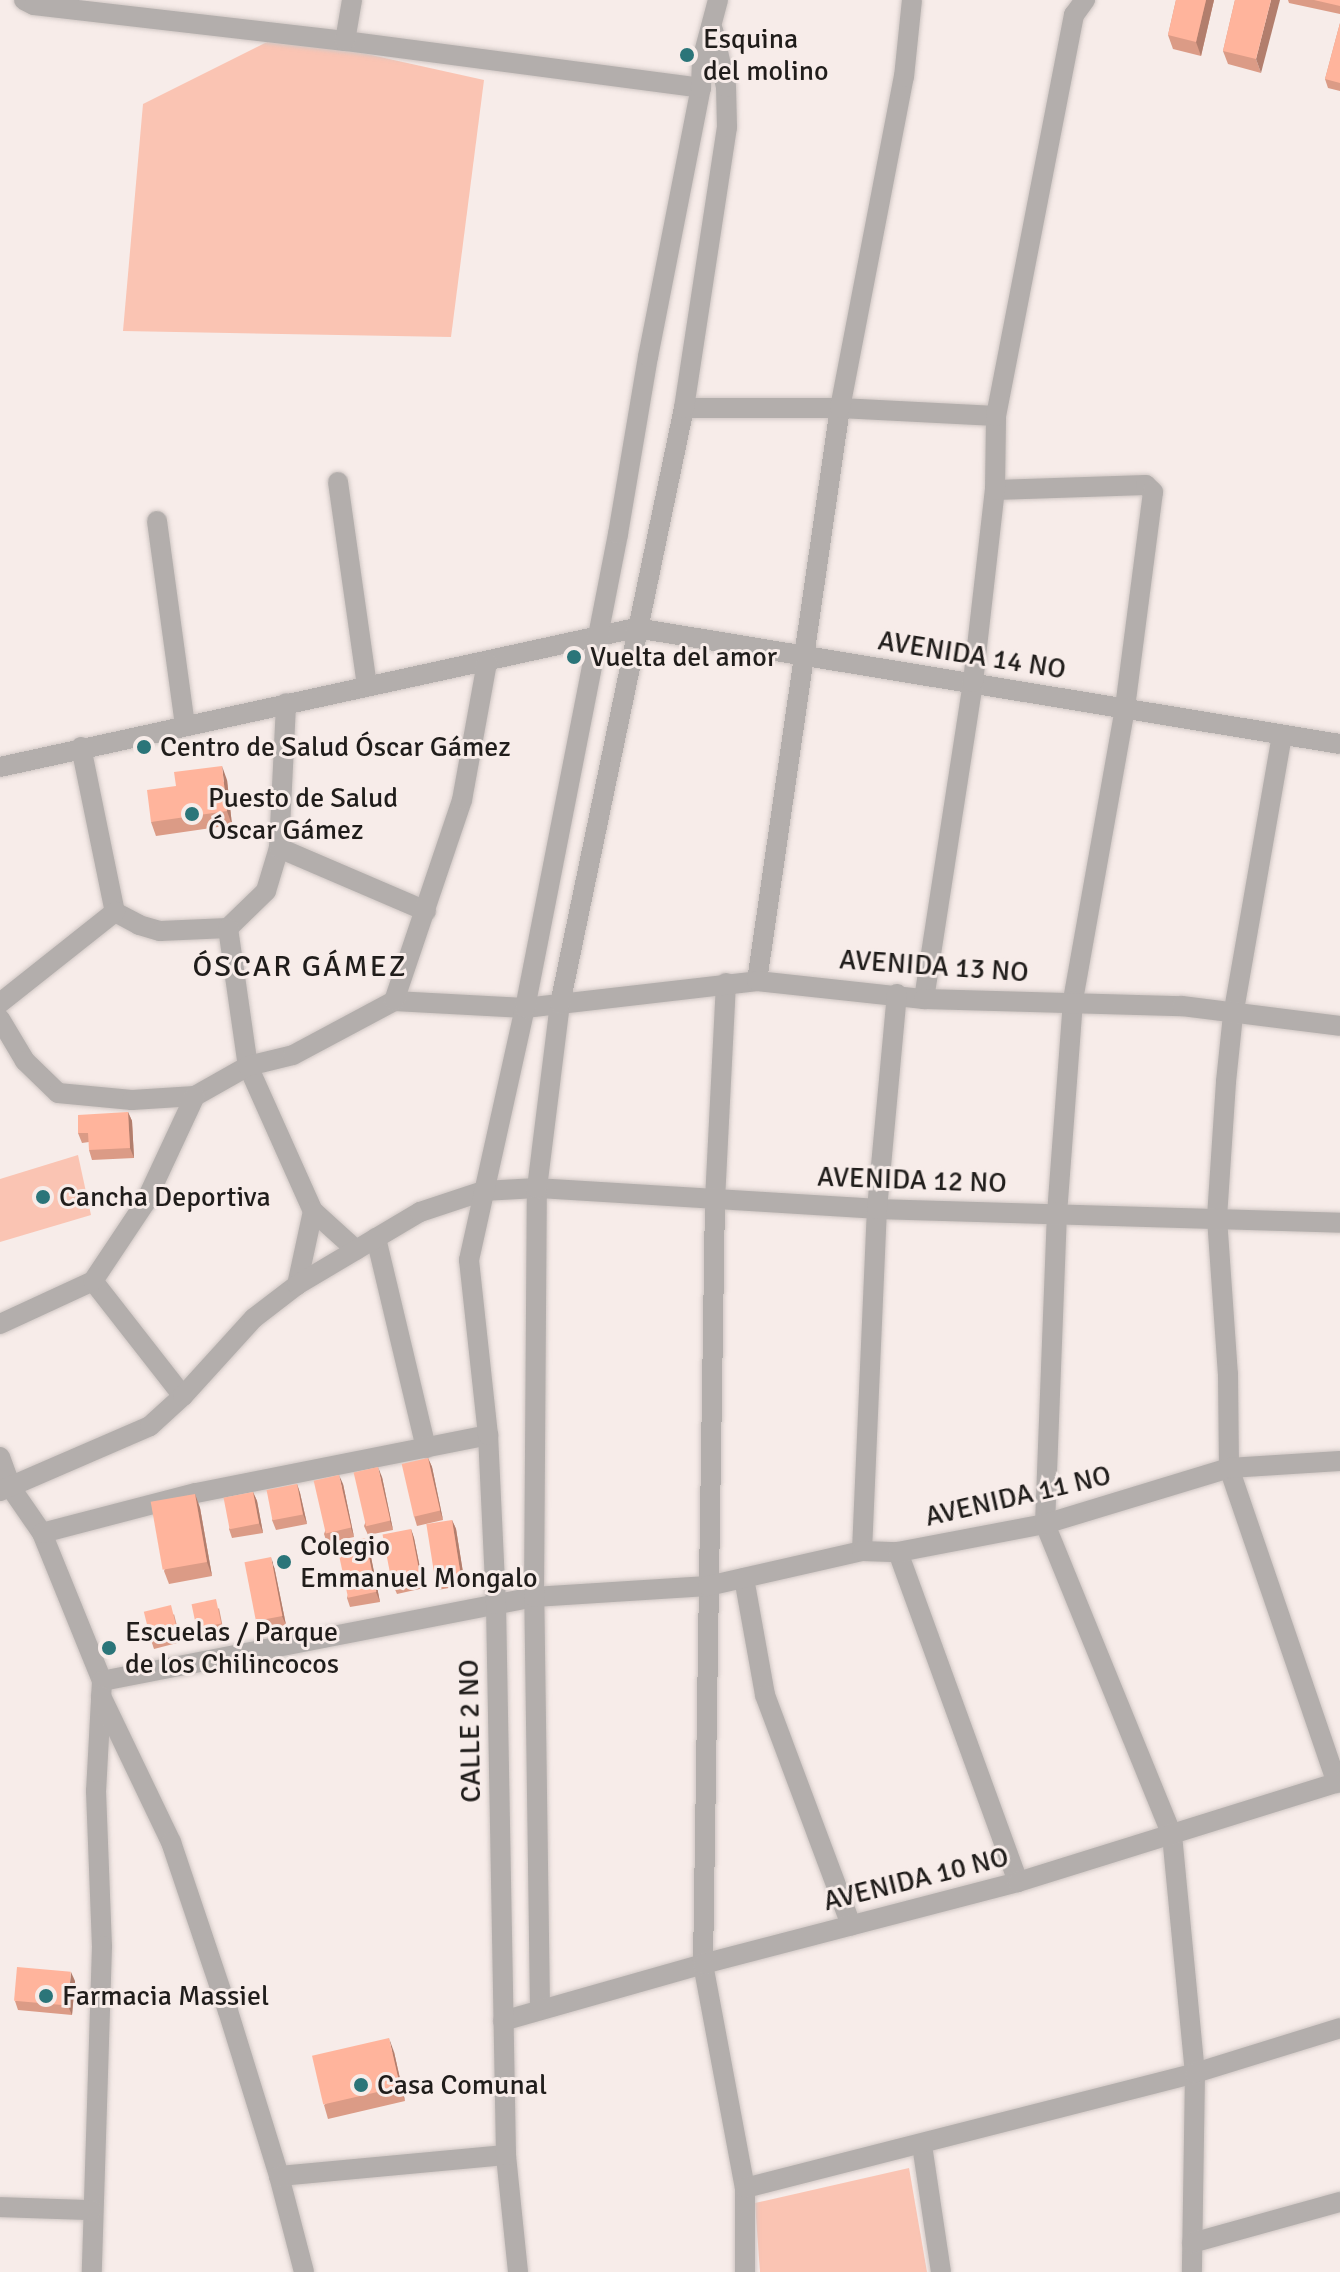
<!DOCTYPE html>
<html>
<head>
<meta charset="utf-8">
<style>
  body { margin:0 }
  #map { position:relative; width:1340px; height:2272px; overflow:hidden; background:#f7ece9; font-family:Signika,sans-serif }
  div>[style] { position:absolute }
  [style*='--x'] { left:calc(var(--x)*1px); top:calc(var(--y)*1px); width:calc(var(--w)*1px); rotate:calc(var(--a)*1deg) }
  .green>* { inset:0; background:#fac4b3 }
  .roads { filter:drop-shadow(0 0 2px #d0c7c4) drop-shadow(0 0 2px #d0c7c4) }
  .street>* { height:20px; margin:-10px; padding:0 10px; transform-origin:10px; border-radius:10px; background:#b3aeac }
  .wall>* { inset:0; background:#db9b86 }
  .shaded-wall>* { inset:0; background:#b27e6d }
  .building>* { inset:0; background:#ffb49c; transform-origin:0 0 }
  .dots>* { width:22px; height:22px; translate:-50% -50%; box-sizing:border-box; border:4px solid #f7ece9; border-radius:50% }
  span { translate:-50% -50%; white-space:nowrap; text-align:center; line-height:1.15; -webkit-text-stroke:6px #f7ece9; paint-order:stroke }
  .poi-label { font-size:28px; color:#201d1b }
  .left { translate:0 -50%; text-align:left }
  .street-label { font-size:28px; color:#201d1b }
  .neighbourhood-label { font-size:30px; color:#201d1b; letter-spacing:2px }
</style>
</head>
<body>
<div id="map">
  <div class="green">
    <i style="clip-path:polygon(281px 35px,484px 80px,451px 337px,123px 331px,143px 104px)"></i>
    <i style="clip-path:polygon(78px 1155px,91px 1215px,0 1242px,0 1179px)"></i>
    <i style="clip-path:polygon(909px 2168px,927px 2272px,760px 2272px,755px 2203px)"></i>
  </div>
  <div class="roads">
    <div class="street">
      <i style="--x:24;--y:0;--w:11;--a:27"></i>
      <i style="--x:34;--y:5;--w:313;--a:6.6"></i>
      <i style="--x:345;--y:41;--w:359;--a:7.5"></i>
      <i style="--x:345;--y:41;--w:42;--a:-80.3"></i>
      <i style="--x:684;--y:408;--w:156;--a:0"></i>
      <i style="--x:840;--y:408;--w:156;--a:2.9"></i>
      <i style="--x:338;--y:482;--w:206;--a:81.9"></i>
      <i style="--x:995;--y:490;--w:151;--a:-1.9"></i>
      <i style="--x:1146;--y:485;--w:10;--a:45"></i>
      <i style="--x:1153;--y:492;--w:218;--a:97.4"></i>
      <i style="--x:1125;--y:708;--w:298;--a:100.1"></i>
      <i style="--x:1073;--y:1001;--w:212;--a:94.3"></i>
      <i style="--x:1057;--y:1212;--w:312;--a:92.2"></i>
      <i style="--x:1045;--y:1524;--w:336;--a:67.8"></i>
      <i style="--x:1172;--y:1835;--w:239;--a:84.5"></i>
      <i style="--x:1195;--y:2073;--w:199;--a:90.9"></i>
      <i style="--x:157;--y:521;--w:206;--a:82.2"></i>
      <i style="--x:1282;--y:735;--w:284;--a:99.9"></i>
      <i style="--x:1233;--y:1015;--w:67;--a:96"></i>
      <i style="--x:1226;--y:1082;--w:136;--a:93.8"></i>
      <i style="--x:1217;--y:1218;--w:156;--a:86"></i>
      <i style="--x:1228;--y:1374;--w:94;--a:89.4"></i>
      <i style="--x:1229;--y:1468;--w:333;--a:71.1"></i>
      <i style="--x:81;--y:747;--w:168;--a:78.4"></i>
      <i style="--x:115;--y:912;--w:27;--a:28"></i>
      <i style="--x:139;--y:925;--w:22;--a:16"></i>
      <i style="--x:160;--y:931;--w:68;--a:-2.5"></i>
      <i style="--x:228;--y:928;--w:53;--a:-44.2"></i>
      <i style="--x:266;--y:891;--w:45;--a:-73.2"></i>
      <i style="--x:279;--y:848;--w:145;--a:-87.2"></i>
      <i style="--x:0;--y:767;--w:651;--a:-12.33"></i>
      <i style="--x:636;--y:628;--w:713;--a:9.36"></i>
      <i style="--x:279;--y:848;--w:160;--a:23.2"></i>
      <i style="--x:228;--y:928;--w:139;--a:81.8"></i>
      <i style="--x:248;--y:1066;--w:159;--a:65.9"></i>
      <i style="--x:313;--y:1211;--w:76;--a:102.2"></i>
      <i style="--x:757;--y:981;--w:579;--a:-81.76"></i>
      <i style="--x:840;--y:408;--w:337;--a:-79.1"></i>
      <i style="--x:904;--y:77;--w:77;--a:-84.1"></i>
      <i style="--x:726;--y:983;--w:217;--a:92.9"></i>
      <i style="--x:715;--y:1200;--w:764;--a:90.9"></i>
      <i style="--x:703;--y:1964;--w:228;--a:79.4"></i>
      <i style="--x:745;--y:2188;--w:84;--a:90"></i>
      <i style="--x:924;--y:999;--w:321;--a:-81.2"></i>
      <i style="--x:973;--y:682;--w:193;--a:-83.5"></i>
      <i style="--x:995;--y:490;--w:74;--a:-89.2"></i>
      <i style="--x:996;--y:416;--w:409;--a:-79"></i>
      <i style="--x:1074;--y:15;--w:19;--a:-54"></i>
      <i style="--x:394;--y:1001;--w:131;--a:3.1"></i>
      <i style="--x:525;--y:1008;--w:234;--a:-6.6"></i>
      <i style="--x:757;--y:981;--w:168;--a:6.2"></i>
      <i style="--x:924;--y:999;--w:258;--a:1.6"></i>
      <i style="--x:1182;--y:1006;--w:159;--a:7.2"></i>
      <i style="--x:0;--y:1003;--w:147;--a:-38.4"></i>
      <i style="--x:0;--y:1019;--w:49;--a:59.2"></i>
      <i style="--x:25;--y:1061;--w:46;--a:44.1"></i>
      <i style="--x:58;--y:1093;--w:74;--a:5.4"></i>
      <i style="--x:132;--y:1100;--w:63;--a:-3.6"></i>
      <i style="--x:195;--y:1096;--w:61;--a:-29.5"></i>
      <i style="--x:248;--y:1066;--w:46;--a:-13.7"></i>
      <i style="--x:293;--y:1055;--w:115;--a:-28.1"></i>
      <i style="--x:394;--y:1001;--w:212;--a:-71.3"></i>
      <i style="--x:462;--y:800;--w:140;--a:-79.7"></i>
      <i style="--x:313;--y:1211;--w:58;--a:42.2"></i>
      <i style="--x:376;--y:1238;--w:216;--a:76.6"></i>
      <i style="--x:93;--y:1281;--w:146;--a:52"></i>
      <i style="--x:0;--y:1324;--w:102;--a:-24.8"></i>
      <i style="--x:93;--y:1281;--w:94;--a:-56.3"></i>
      <i style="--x:145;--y:1203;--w:118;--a:-65"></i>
      <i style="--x:0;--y:1457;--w:33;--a:70"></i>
      <i style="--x:11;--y:1488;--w:55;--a:55.4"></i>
      <i style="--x:42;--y:1533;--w:160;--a:67.9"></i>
      <i style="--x:102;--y:1681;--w:110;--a:93.1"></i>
      <i style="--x:96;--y:1791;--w:155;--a:87.8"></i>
      <i style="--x:102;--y:1946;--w:326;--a:91.8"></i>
      <i style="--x:0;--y:1491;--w:163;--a:-23.4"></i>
      <i style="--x:150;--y:1426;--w:45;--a:-42.3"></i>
      <i style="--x:183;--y:1396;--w:105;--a:-47.7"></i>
      <i style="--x:254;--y:1318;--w:54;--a:-37.5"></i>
      <i style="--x:297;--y:1285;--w:143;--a:-30.7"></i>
      <i style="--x:420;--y:1212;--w:66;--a:-18.4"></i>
      <i style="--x:483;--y:1191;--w:54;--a:-3.2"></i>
      <i style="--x:537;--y:1188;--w:341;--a:3.5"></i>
      <i style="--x:877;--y:1209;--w:463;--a:1.7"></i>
      <i style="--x:42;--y:1533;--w:159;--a:-14.6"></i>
      <i style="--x:196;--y:1493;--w:298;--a:-11.2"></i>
      <i style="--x:862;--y:1551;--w:342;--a:-87.5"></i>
      <i style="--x:877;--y:1209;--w:216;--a:-84.7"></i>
      <i style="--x:898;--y:1552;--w:351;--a:70"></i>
      <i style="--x:744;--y:1578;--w:119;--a:79.8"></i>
      <i style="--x:765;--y:1695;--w:246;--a:69.5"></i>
      <i style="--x:102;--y:1681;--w:440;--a:-11"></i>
      <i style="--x:534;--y:1597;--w:174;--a:-3.6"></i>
      <i style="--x:708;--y:1586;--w:158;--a:-12.8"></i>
      <i style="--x:862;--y:1551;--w:36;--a:2"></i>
      <i style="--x:898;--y:1552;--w:150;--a:-10.8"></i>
      <i style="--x:1045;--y:1524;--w:192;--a:-16.9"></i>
      <i style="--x:1229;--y:1468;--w:111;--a:-3.6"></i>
      <i style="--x:101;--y:1696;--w:162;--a:64.4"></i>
      <i style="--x:171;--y:1842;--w:178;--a:71.4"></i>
      <i style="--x:228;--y:2011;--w:173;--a:72.8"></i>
      <i style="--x:279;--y:2176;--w:99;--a:75.4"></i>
      <i style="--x:540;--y:2008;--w:411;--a:-90.8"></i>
      <i style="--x:534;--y:1597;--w:409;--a:-89.6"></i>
      <i style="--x:537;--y:1188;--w:185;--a:-82.9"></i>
      <i style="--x:560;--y:1004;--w:609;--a:-78.25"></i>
      <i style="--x:684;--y:408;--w:284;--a:-81.3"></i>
      <i style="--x:727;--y:127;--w:40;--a:-91.4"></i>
      <i style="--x:726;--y:87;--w:58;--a:-102.8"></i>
      <i style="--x:503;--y:2021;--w:208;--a:-15.9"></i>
      <i style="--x:703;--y:1964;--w:325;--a:-14.6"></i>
      <i style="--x:1018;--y:1882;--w:337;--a:-17.3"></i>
      <i style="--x:922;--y:2145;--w:128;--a:81.5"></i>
      <i style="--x:279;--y:2176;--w:228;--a:-5.3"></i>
      <i style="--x:745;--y:2188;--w:464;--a:-14.3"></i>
      <i style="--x:1195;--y:2073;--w:152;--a:-17.2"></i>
      <i style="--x:0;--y:2207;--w:92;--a:1.9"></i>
      <i style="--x:1192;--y:2243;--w:154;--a:-15.5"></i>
      <i style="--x:518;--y:2272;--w:118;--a:-95.9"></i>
      <i style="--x:506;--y:2155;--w:551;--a:-91.04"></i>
      <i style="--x:496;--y:1604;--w:169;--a:-92.7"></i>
      <i style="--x:488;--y:1435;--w:176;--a:-96.2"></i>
      <i style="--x:469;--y:1260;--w:258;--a:-77.5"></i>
      <i style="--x:525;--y:1008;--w:483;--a:-78.9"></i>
      <i style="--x:618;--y:534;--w:180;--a:-80.4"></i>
      <i style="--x:648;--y:357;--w:274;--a:-78.9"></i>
      <i style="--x:701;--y:88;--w:28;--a:-88"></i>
      <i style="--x:702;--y:60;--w:62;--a:-75.1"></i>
    </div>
  </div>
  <div class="wall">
    <i style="clip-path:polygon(1176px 0,1214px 0,1201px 56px,1173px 49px,1168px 35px)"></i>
    <i style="clip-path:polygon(1235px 0,1261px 73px,1228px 64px,1223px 51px)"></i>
    <i style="clip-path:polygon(1288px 0,1340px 0,1340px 14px,1289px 3px)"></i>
    <i style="clip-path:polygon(1340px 23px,1340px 91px,1328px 88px,1325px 79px)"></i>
    <i style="clip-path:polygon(227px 780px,232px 825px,156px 836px,151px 822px)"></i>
    <i style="clip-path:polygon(128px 1112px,132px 1121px,134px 1158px,92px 1160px,89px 1150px,89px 1142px,82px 1143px,78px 1133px)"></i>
    <i style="clip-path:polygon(428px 1458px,432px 1467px,443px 1520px,417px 1526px,414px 1516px)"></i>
    <i style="clip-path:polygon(382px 1477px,393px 1530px,368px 1535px,364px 1526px)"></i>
    <i style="clip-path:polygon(297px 1484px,300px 1493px,307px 1524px,276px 1530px,272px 1520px)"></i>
    <i style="clip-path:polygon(343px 1484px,354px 1537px,327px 1543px,324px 1534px)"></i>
    <i style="clip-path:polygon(253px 1492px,257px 1501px,263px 1533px,232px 1538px,229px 1529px)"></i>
    <i style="clip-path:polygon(195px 1494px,200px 1508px,212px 1576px,169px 1584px,164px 1571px)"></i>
    <i style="clip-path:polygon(452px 1520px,456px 1529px,465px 1585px,438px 1590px,435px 1580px)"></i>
    <i style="clip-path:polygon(411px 1529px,414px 1538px,424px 1588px,397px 1594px,393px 1585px)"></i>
    <i style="clip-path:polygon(365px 1538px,369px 1547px,380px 1602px,350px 1607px,347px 1598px)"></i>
    <i style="clip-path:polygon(274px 1566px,286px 1625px,259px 1631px,256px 1622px)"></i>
    <i style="clip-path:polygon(219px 1608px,224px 1633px,200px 1638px,196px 1629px)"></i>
    <i style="clip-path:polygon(174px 1614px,181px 1642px,154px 1649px,151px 1640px)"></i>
    <i style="clip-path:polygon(75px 1981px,72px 2015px,18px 2010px,15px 2001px)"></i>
    <i style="clip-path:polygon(394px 2052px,405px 2101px,328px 2119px,324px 2105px)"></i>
  </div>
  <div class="shaded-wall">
    <i style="clip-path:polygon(1206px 0,1214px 0,1201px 56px,1196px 42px)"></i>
    <i style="clip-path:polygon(1271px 0,1280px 0,1261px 73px,1256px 59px)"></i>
    <i style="clip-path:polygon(222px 766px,227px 780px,232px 825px,227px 811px)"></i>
    <i style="clip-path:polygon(128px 1112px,132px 1121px,134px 1158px,130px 1148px)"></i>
    <i style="clip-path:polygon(428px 1458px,432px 1467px,443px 1520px,440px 1511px)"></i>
    <i style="clip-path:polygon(378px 1467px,382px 1477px,393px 1530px,390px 1521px)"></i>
    <i style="clip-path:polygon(339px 1475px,343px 1484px,354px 1537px,351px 1528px)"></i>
    <i style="clip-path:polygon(297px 1484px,300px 1493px,307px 1524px,303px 1514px)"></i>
    <i style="clip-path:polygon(253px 1492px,257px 1501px,263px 1533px,259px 1523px)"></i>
    <i style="clip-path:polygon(195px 1494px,200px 1508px,212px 1576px,207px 1562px)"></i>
    <i style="clip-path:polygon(452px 1520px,456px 1529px,465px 1585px,461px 1576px)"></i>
    <i style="clip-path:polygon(411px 1529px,414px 1538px,424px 1588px,421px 1579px)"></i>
    <i style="clip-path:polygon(365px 1538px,369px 1547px,380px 1602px,376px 1592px)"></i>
    <i style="clip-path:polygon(271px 1557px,274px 1566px,286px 1625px,282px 1616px)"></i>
    <i style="clip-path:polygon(71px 1972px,75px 1981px,72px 2015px,68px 2006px)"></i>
    <i style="clip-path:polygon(389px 2038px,394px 2052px,405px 2101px,400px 2087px)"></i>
  </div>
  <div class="building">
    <i style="clip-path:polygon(1176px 0,1206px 0,1196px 42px,1168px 35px)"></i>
    <i style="clip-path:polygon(1235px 0,1271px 0,1256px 59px,1223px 51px)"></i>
    <i style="clip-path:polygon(1314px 0,1340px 0,1340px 6px)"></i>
    <i style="clip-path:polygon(1340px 23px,1340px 83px,1325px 79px)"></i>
    <i style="clip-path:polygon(222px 766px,227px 811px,151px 822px,147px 790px,176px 786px,174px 772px)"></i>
    <i style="clip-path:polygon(128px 1112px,130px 1148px,89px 1150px,88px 1133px,78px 1133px,78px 1115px)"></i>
    <i style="left:428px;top:1458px;width:54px;height:27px;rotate:77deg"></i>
    <i style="left:378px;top:1467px;width:55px;height:25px;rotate:77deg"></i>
    <i style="left:339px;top:1475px;width:54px;height:26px;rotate:77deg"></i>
    <i style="left:297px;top:1484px;width:31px;height:31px;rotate:79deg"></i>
    <i style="left:253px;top:1492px;width:32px;height:30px;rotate:79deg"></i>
    <i style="left:195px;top:1494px;width:69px;height:45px;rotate:80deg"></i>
    <i style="left:452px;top:1520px;width:57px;height:26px;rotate:81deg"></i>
    <i style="left:411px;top:1529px;width:51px;height:29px;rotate:79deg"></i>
    <i style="left:365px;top:1538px;width:55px;height:29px;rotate:78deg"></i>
    <i style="left:271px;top:1557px;width:60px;height:27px;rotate:79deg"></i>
    <i style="left:216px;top:1599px;width:25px;height:25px;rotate:78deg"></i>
    <i style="left:171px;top:1605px;width:29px;height:28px;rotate:76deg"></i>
    <i style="left:17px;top:1967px;width:54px;height:34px;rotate:5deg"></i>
    <i style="left:389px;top:2038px;width:50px;height:79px;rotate:77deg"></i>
  </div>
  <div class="dots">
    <i style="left:687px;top:55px;background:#2b7579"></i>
    <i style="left:574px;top:657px;background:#2b7579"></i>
    <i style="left:144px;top:747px;background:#2b7579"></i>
    <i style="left:192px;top:814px;background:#2b7579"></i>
    <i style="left:43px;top:1197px;background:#2b7579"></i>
    <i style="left:284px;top:1562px;background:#2b7579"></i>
    <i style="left:109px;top:1648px;background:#2b7579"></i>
    <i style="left:46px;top:1996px;background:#2b7579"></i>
    <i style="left:361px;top:2085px;background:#2b7579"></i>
  </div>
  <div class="poi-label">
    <span class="left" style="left:703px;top:55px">Esquina<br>del molino</span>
    <span class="left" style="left:590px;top:657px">Vuelta del amor</span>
    <span class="left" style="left:160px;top:747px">Centro de Salud Óscar Gámez</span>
    <span class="left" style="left:208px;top:814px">Puesto de Salud<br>Óscar Gámez</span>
    <span class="left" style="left:59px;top:1197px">Cancha Deportiva</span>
    <span class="left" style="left:300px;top:1562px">Colegio<br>Emmanuel Mongalo</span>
    <span class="left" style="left:125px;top:1648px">Escuelas / Parque<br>de los Chilincocos</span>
    <span class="left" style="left:62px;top:1996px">Farmacia Massiel</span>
    <span class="left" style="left:377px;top:2085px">Casa Comunal</span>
  </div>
  <div class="street-label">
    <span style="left:972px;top:655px;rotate:9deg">AVENIDA 14 NO</span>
    <span style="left:934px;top:966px;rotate:4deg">AVENIDA 13 NO</span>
    <span style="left:912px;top:1180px;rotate:2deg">AVENIDA 12 NO</span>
    <span style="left:1018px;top:1496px;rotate:-13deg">AVENIDA 11 NO</span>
    <span style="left:470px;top:1731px;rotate:-91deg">CALLE 2 NO</span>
    <span style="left:916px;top:1879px;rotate:-14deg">AVENIDA 10 NO</span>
  </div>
  <div class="neighbourhood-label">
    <span style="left:300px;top:967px">ÓSCAR GÁMEZ</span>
  </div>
</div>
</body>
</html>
